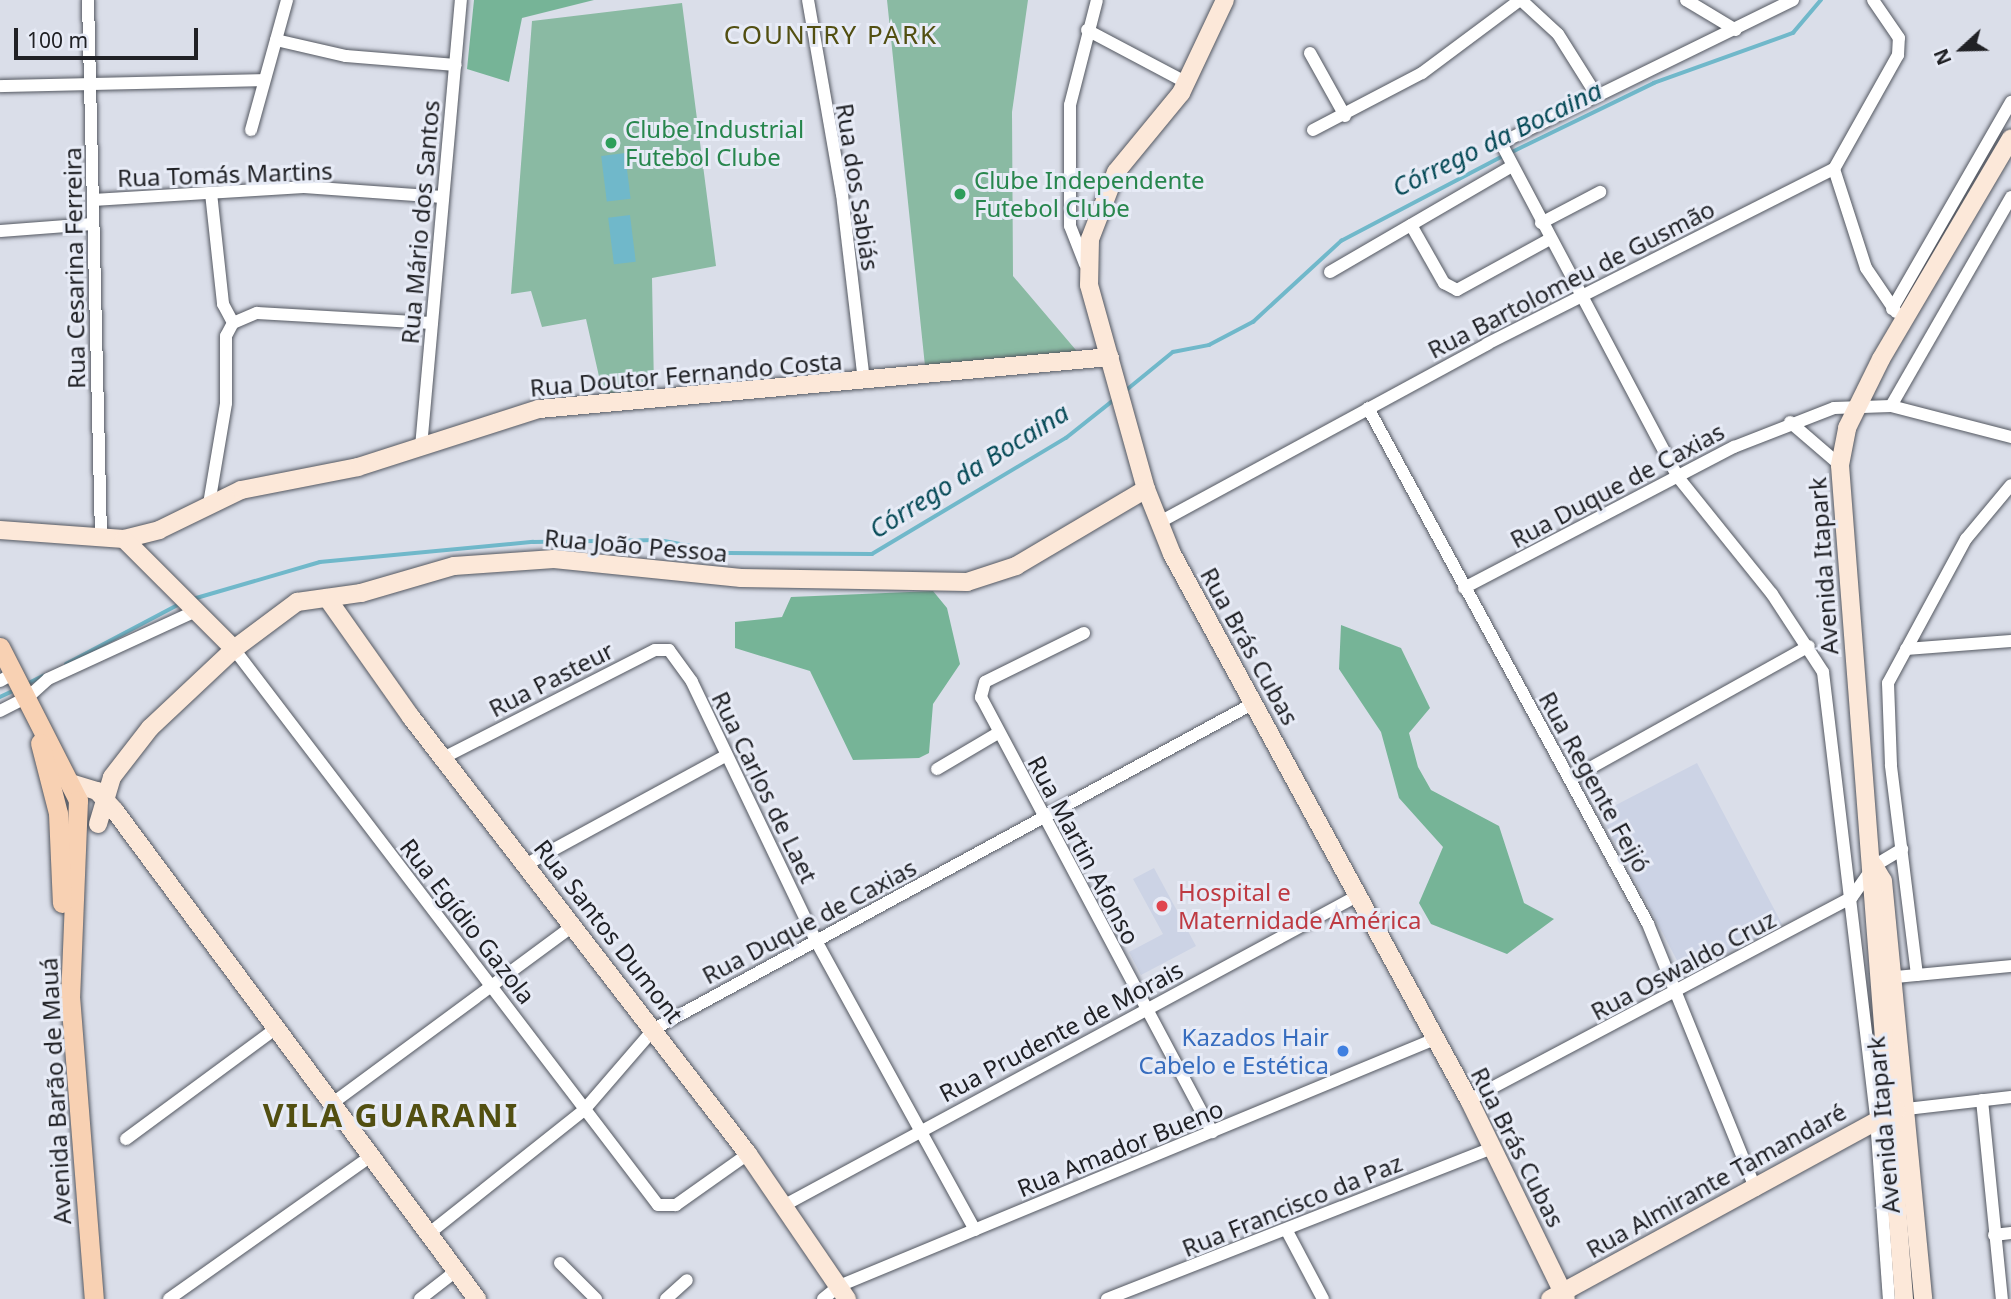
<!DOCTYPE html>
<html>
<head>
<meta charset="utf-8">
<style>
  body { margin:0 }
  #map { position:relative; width:2011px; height:1299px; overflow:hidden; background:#dadee9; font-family:"Noto Sans",sans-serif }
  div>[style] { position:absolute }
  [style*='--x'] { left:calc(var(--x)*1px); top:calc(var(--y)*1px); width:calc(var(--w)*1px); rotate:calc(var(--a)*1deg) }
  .built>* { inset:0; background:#ccd3e5 }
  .green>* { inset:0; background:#8abaa3 }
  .forest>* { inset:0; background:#76b497 }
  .water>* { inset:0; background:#70b8ca; transform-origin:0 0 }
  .stream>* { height:3.5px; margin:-1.75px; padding:0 1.75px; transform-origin:1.75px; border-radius:1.75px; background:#70b8ca }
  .roads { filter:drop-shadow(0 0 2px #545861) drop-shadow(0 0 2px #545861) }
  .street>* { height:12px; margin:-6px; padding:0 6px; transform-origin:6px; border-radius:6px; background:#fff }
  .secondary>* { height:18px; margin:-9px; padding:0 9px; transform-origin:9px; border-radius:9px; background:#fce8d9 }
  .primary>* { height:19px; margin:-9.5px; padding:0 9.5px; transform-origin:9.5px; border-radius:9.5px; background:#f8d1b3 }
  .dots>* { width:19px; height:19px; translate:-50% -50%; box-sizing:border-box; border:4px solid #e7ebf6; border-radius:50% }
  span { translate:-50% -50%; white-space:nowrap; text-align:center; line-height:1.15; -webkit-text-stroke:6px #e7ebf6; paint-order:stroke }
  .leisure-label { font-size:24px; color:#27864d }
  .left { translate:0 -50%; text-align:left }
  .street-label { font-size:24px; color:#202125 }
  .health-label { font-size:24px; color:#be3a42 }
  .shop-label { font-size:24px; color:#366cbe }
  .right { translate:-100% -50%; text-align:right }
  .neighbourhood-label { font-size:26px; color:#524f11; letter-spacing:2px }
  .water-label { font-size:26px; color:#064a57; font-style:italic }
  .district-label { font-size:32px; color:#524f11; font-weight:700; letter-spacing:2px }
  .north { position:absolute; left:1927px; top:14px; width:70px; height:70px; -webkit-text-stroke:5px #e7ebf6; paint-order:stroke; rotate:248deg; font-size:19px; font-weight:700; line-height:28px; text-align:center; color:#202125 }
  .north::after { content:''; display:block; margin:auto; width:24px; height:32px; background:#202125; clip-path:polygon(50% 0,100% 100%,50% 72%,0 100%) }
  .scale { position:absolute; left:14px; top:28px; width:184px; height:32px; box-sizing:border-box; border:4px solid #202125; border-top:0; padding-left:9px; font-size:21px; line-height:24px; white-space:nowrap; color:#202125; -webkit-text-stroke:5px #e7ebf6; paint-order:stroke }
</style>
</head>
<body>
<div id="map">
  <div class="built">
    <i style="clip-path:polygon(1697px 763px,1782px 924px,1692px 971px,1682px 970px,1605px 823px,1614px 806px)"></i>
    <i style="clip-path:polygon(1154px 868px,1196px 946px,1141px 975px,1129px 952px,1163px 934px,1133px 879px)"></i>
  </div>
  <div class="green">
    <i style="clip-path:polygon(887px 0,1028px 0,1012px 112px,1013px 276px,1081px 356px,925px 366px)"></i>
    <i style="clip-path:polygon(682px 3px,716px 266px,652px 278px,654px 389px,603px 394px,586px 319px,542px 327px,531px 291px,511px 294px,532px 21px)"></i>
  </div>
  <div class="forest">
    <i style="clip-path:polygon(474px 0,594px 0,522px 18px,509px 82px,467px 69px)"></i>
    <i style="clip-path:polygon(933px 591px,947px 608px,960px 664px,933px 704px,929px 753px,919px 758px,853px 760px,810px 671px,735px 648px,735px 622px,782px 617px,791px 597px)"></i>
    <i style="clip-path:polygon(1341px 625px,1401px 648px,1430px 708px,1409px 733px,1418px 767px,1431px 790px,1499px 826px,1524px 903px,1554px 919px,1507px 954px,1431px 924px,1419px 903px,1443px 847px,1399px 798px,1381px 732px,1339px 669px)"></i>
  </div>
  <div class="water">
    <i style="left:625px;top:153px;width:46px;height:24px;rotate:83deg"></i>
    <i style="left:630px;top:215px;width:47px;height:22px;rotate:83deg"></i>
  </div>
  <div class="stream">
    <i style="--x:1510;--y:153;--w:160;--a:-25.9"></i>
    <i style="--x:1654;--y:83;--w:148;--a:-19.8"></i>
    <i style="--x:1793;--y:33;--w:43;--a:-49.7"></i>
    <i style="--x:1124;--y:392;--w:63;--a:-39.2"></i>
    <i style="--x:1173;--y:352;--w:37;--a:-11"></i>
    <i style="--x:1209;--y:345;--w:50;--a:-27.6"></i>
    <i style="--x:1253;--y:322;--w:120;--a:-42.6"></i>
    <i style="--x:1341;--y:241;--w:183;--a:-27.7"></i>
    <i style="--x:193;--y:599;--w:132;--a:-16.2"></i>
    <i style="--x:320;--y:562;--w:214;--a:-5.4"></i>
    <i style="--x:533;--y:542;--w:126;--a:-0.9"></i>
    <i style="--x:659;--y:540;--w:70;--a:10.7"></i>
    <i style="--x:728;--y:553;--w:144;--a:0.4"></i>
    <i style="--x:872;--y:554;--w:226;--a:-30.9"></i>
    <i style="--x:1066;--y:438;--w:63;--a:-38.5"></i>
    <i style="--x:66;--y:664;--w:129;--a:-27.8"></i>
    <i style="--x:25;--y:685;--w:20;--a:-27"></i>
    <i style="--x:0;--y:697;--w:17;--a:-25"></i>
  </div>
  <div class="roads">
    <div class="street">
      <i style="--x:88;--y:0;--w:535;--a:88.61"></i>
      <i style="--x:808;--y:0;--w:197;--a:80.1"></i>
      <i style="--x:842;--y:194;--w:188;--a:83.3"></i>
      <i style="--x:1521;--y:0;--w:50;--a:42.6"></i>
      <i style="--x:1558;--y:34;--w:73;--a:57.8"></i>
      <i style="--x:1686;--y:0;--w:58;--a:31"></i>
      <i style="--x:1793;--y:0;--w:325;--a:153.9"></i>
      <i style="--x:1501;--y:143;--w:377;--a:62.1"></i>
      <i style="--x:1677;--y:476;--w:151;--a:51.2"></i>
      <i style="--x:1772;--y:594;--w:93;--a:56.8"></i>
      <i style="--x:1823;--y:672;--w:450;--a:83.2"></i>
      <i style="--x:1876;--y:1119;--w:180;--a:85.9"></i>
      <i style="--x:1087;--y:30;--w:113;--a:27.9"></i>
      <i style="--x:276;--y:40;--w:72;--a:12.9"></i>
      <i style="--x:346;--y:56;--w:110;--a:4.7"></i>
      <i style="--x:1310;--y:53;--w:72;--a:60.9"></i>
      <i style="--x:0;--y:86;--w:262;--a:-1.3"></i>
      <i style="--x:251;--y:130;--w:135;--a:-74.5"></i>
      <i style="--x:1313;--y:130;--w:123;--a:-27.6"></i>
      <i style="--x:1422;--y:73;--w:122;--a:-36.7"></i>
      <i style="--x:1834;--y:169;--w:104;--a:72.1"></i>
      <i style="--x:1866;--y:268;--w:53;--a:55.7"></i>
      <i style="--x:211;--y:193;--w:112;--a:83.8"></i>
      <i style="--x:223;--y:304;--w:21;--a:62"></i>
      <i style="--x:93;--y:200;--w:211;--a:-3.5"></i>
      <i style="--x:304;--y:187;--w:139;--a:4.1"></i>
      <i style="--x:1541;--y:223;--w:67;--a:-27.7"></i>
      <i style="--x:1411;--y:225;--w:67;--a:60.4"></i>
      <i style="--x:1444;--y:283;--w:15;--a:28"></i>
      <i style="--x:1457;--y:290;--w:106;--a:-28.7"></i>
      <i style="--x:0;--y:231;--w:93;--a:-4.3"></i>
      <i style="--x:1085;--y:264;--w:41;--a:-111.5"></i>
      <i style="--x:1070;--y:226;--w:121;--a:-90"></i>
      <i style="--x:1070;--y:105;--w:108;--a:-75.6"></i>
      <i style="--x:1330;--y:272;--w:211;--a:-30.2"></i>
      <i style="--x:1892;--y:309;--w:239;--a:-60.1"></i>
      <i style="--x:233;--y:323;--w:26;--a:-23"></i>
      <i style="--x:257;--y:313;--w:175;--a:3.3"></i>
      <i style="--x:1891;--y:406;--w:241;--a:-60.1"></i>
      <i style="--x:1368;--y:408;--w:587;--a:61.51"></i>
      <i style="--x:1648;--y:924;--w:287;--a:67.9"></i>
      <i style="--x:1790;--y:422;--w:66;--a:40.7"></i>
      <i style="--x:421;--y:447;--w:449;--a:-84.9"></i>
      <i style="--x:209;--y:504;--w:102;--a:-80.4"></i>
      <i style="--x:226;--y:403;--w:67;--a:-90"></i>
      <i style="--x:226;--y:336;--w:15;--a:-62"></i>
      <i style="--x:1158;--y:523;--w:375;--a:-28.5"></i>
      <i style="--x:1487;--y:344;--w:389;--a:-26.8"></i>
      <i style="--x:1834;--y:169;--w:131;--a:-60.7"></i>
      <i style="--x:1898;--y:55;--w:17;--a:-87"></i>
      <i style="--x:1899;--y:38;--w:46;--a:-124.4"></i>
      <i style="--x:1464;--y:588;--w:305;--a:-27.6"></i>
      <i style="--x:1734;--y:447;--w:107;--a:-21.3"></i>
      <i style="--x:1834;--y:408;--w:57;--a:-2"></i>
      <i style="--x:1891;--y:406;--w:124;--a:14.5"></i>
      <i style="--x:1084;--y:633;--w:110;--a:153.7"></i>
      <i style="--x:985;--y:682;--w:16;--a:105"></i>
      <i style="--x:981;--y:697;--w:493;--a:62"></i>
      <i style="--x:234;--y:649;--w:699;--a:52.67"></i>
      <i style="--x:658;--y:1205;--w:18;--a:0"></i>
      <i style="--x:676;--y:1205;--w:88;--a:-35.3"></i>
      <i style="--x:1906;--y:649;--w:105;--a:-4.4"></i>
      <i style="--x:0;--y:681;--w:8;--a:-30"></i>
      <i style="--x:27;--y:698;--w:28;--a:-42"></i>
      <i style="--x:48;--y:679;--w:165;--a:-24.7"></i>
      <i style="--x:0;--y:711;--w:22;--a:-27"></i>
      <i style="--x:443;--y:758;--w:238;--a:-27"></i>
      <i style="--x:655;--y:650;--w:14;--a:0"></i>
      <i style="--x:669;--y:650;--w:39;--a:54"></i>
      <i style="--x:692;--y:682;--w:285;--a:64.4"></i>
      <i style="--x:815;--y:939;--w:332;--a:61.2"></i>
      <i style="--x:937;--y:769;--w:71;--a:-30.5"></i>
      <i style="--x:1572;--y:778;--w:271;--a:-29.1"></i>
      <i style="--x:527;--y:864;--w:226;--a:-28.6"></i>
      <i style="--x:1917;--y:975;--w:212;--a:-97.1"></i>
      <i style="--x:1891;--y:765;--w:82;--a:-92.1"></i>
      <i style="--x:1888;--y:683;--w:164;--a:-61.6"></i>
      <i style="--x:1966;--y:539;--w:70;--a:-50.2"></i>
      <i style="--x:1886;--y:978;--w:126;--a:-5.5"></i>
      <i style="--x:1469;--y:1100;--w:433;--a:-27.9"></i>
      <i style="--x:1852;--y:897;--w:38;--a:-55"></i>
      <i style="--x:1874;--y:866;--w:33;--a:-31"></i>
      <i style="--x:1982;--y:1100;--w:200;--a:84.3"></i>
      <i style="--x:330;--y:1105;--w:303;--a:-36.4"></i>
      <i style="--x:1906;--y:1109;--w:106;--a:-6.5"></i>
      <i style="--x:126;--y:1139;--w:184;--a:-36.4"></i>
      <i style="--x:783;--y:1206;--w:655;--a:-28.37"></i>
      <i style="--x:1287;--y:1231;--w:77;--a:62.1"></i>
      <i style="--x:427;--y:1235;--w:201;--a:-38.5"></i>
      <i style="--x:584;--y:1110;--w:107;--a:-49.2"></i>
      <i style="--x:654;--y:1029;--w:683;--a:-28.52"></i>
      <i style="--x:1994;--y:1235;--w:17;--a:-7"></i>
      <i style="--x:560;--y:1263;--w:51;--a:45"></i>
      <i style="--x:169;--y:1299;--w:244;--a:-35.3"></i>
      <i style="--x:420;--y:1299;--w:46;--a:-37.9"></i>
      <i style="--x:666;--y:1299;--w:28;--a:-42"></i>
      <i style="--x:823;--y:1299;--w:21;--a:-39"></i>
      <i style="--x:839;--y:1286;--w:645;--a:-22.51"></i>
      <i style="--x:1107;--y:1299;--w:414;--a:-21.4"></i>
    </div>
    <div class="secondary">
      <i style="--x:1225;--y:0;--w:103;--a:115.3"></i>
      <i style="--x:1181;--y:93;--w:102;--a:129.4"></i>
      <i style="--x:1116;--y:172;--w:72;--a:111.2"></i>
      <i style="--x:1090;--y:239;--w:46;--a:91.2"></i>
      <i style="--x:1089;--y:285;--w:212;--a:74.4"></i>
      <i style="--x:1146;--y:489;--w:70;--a:68.2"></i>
      <i style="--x:1172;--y:554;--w:622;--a:61.46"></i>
      <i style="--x:1469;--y:1100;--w:221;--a:64"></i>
      <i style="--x:0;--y:530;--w:124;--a:4.2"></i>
      <i style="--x:124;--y:539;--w:36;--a:-14"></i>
      <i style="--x:159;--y:530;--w:91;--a:-26"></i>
      <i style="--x:241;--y:490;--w:119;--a:-11.1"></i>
      <i style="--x:358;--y:467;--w:190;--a:-17.8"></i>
      <i style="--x:539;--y:409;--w:573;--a:-5.2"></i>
      <i style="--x:124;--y:539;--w:156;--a:45"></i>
      <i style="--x:327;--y:598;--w:146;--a:54.8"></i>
      <i style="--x:411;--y:717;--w:552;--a:52.36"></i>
      <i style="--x:748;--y:1154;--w:176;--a:55.7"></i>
      <i style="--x:74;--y:784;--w:24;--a:17"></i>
      <i style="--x:97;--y:791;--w:27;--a:48"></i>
      <i style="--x:115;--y:811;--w:608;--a:53.43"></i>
      <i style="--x:98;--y:824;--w:49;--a:-73.4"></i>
      <i style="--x:112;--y:777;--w:62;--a:-52.2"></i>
      <i style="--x:150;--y:728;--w:115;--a:-43.2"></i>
      <i style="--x:234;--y:649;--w:79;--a:-36.7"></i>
      <i style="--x:297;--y:602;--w:65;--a:-8"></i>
      <i style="--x:361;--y:593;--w:97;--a:-16.2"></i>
      <i style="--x:454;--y:566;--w:100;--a:-4"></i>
      <i style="--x:554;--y:559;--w:188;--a:5.8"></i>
      <i style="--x:741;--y:578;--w:226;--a:1"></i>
      <i style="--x:967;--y:582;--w:52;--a:-18.1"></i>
      <i style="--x:1016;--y:566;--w:151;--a:-30.6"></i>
      <i style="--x:1874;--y:866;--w:17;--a:59"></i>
      <i style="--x:1883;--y:881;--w:420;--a:84.5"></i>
      <i style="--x:1550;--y:1299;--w:395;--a:-28.6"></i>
      <i style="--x:1904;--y:1299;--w:836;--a:-94.39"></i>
      <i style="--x:1840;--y:465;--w:38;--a:-79"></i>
      <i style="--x:1847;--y:428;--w:77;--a:-63.8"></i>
      <i style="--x:1881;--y:359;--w:256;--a:-59.5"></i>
    </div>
    <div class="primary">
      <i style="--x:0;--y:647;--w:172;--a:63"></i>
      <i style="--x:78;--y:800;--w:196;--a:92.3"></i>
      <i style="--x:70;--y:996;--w:304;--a:85.5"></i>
      <i style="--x:40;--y:743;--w:72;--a:75.6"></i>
      <i style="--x:58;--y:813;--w:90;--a:87.5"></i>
    </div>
  </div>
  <div class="dots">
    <i style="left:611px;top:143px;background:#2e9e5b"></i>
    <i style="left:960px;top:194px;background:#2e9e5b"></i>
    <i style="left:1162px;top:906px;background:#e0444e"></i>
    <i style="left:1343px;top:1051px;background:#3f7fe0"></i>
  </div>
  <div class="leisure-label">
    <span class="left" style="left:625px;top:143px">Clube Industrial<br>Futebol Clube</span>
    <span class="left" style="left:974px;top:194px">Clube Independente<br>Futebol Clube</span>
  </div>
  <div class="street-label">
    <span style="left:225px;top:174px;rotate:-2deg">Rua Tomás Martins</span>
    <span style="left:858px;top:187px;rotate:81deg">Rua dos Sabiás</span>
    <span style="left:420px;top:222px;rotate:-85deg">Rua Mário dos Santos</span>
    <span style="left:74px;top:268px;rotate:-91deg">Rua Cesarina Ferreira</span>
    <span style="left:1571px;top:279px;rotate:-27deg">Rua Bartolomeu de Gusmão</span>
    <span style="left:686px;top:374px;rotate:-5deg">Rua Doutor Fernando Costa</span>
    <span style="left:1617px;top:485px;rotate:-28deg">Rua Duque de Caxias</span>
    <span style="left:636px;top:545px;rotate:5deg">Rua João Pessoa</span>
    <span style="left:1823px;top:566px;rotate:-94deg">Avenida Itapark</span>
    <span style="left:1250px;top:646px;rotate:61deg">Rua Brás Cubas</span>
    <span style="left:551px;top:679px;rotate:-27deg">Rua Pasteur</span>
    <span style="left:1595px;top:782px;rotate:61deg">Rua Regente Feijó</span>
    <span style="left:765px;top:787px;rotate:64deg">Rua Carlos de Laet</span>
    <span style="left:1084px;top:850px;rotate:62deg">Rua Martin Afonso</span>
    <span style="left:468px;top:921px;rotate:52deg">Rua Egídio Gazola</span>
    <span style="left:809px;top:921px;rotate:-28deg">Rua Duque de Caxias</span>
    <span style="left:609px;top:931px;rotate:52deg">Rua Santos Dumont</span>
    <span style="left:1683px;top:965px;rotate:-28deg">Rua Oswaldo Cruz</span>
    <span style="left:1061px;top:1031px;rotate:-28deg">Rua Prudente de Morais</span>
    <span style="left:55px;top:1091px;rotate:-93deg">Avenida Barão de Mauá</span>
    <span style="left:1883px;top:1125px;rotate:-95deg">Avenida Itapark</span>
    <span style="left:1518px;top:1147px;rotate:63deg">Rua Brás Cubas</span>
    <span style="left:1120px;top:1148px;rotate:-22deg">Rua Amador Bueno</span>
    <span style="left:1716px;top:1180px;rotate:-29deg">Rua Almirante Tamandaré</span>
    <span style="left:1292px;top:1205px;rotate:-22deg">Rua Francisco da Paz</span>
  </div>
  <div class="health-label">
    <span class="left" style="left:1178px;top:906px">Hospital e<br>Maternidade América</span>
  </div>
  <div class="shop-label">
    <span class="right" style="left:1329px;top:1051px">Kazados Hair<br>Cabelo e Estética</span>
  </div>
  <div class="neighbourhood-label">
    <span style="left:831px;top:35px">COUNTRY PARK</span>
  </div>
  <div class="water-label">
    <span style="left:1497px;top:139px;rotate:-26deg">Córrego da Bocaina</span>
    <span style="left:969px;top:471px;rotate:-32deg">Córrego da Bocaina</span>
  </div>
  <div class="district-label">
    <span style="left:391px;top:1115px">VILA GUARANI</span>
  </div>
  <div class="north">N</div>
  <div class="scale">100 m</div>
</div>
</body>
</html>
